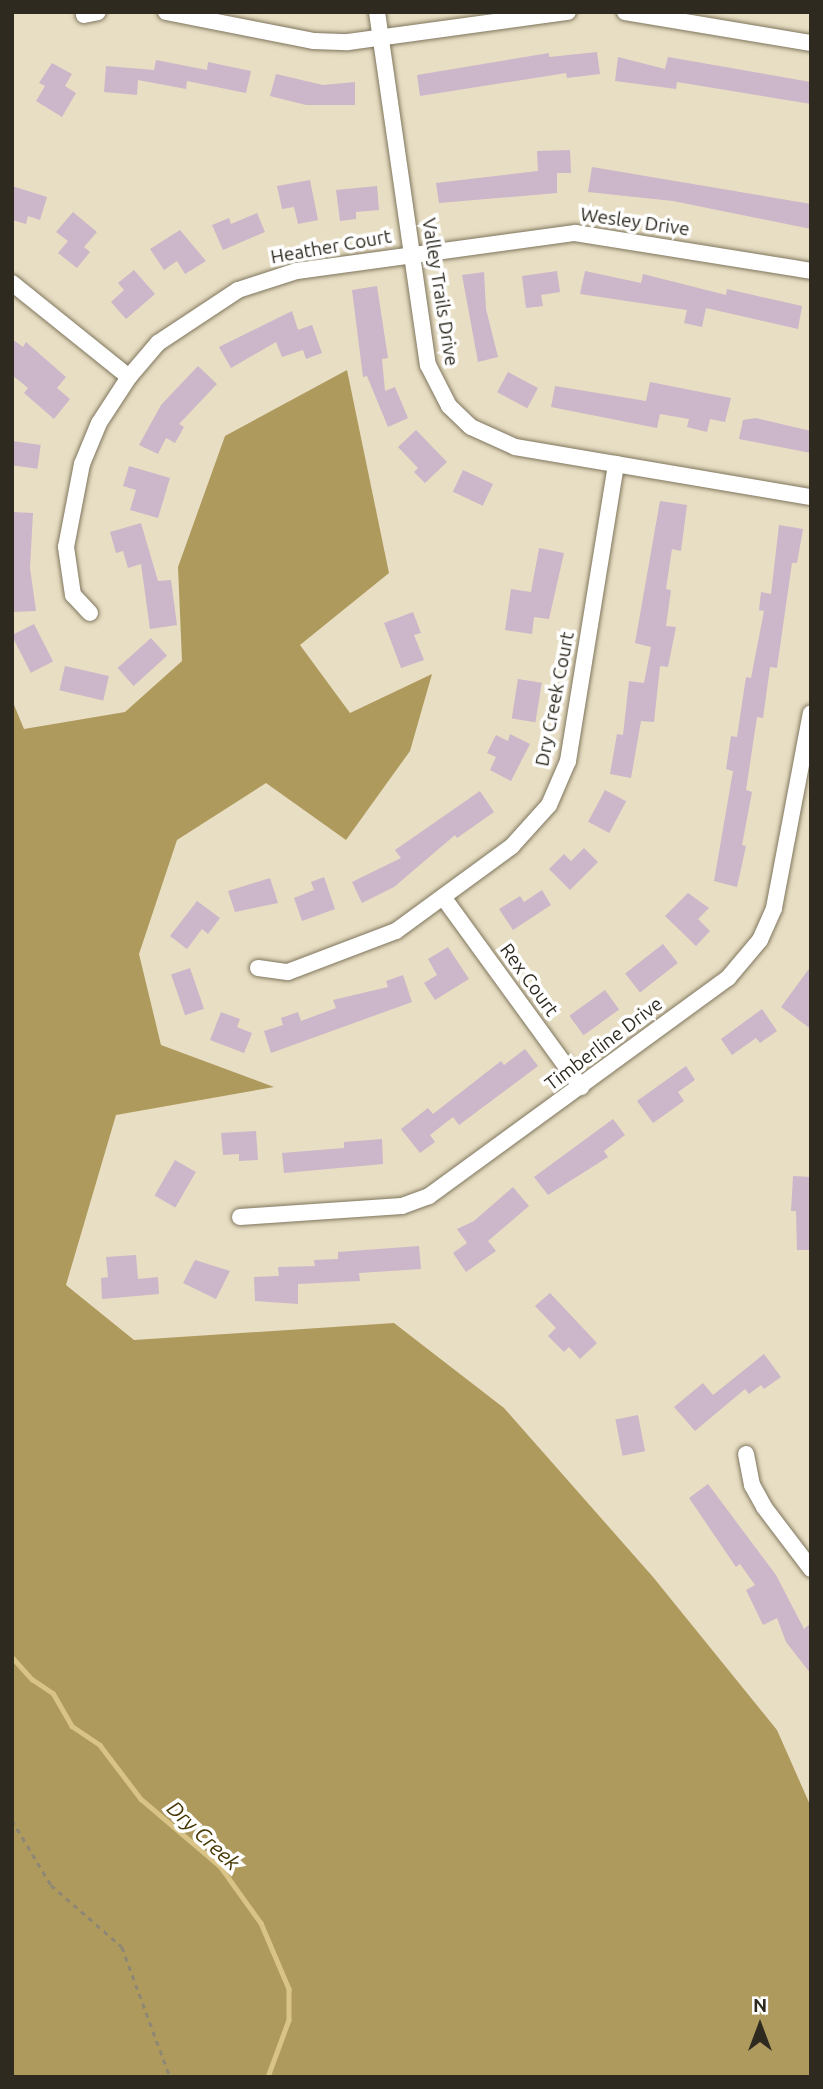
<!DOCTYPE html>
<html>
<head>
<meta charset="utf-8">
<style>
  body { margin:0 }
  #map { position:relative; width:823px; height:2089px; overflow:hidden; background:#e8dec3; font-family:Ubuntu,sans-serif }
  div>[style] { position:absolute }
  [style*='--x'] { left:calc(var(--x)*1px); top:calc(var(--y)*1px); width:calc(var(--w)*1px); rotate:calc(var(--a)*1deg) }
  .forest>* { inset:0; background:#af9a5d }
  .stream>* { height:4.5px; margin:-2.25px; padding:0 2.25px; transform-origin:2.25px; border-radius:2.25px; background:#d9c386 }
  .building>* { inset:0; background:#ccb6ca; transform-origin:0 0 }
  .path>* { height:2.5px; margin-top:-1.25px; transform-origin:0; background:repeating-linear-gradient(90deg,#8e8774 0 5px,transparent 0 10px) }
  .roads { filter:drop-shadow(0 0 2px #7f765e) drop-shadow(0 0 2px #7f765e) }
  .street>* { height:16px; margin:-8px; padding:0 8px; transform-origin:8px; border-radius:8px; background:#fff }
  span { translate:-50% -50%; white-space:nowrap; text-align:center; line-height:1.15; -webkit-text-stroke:7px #fff; paint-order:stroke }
  .street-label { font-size:19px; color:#2e2a20 }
  .water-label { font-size:21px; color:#463702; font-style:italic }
  .frame { position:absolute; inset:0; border:14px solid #2e2a20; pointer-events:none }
  .north { position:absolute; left:725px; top:1991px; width:70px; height:70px; -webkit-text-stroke:5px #fff; paint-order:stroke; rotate:0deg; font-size:19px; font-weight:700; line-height:28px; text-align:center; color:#2e2a20 }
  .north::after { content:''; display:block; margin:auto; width:24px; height:32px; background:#2e2a20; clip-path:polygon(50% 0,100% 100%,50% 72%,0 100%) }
</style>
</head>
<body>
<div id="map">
  <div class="forest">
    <i style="clip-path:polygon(347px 370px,389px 573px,300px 645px,350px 713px,432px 674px,410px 751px,346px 840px,266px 783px,177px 840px,139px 954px,161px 1045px,274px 1087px,116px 1115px,66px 1285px,134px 1340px,394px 1323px,504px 1408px,653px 1577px,777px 1730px,811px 1807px,811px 2077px,12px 2077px,12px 700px,24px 729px,125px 712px,182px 661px,178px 567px,225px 436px)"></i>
  </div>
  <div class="stream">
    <i style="--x:12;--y:1657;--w:30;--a:48"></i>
    <i style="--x:32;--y:1679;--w:25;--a:34"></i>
    <i style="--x:53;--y:1693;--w:38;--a:60"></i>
    <i style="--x:72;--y:1726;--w:34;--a:34"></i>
    <i style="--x:100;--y:1745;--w:68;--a:52.8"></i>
    <i style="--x:141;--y:1799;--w:104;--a:40.3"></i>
    <i style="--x:220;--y:1866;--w:70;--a:54.3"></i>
    <i style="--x:261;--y:1923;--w:72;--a:67"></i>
    <i style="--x:289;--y:1989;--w:31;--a:90"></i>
    <i style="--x:289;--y:2020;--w:61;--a:110.2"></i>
  </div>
  <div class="building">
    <i style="clip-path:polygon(597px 52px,600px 74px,567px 78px,566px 73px,420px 96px,417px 75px,549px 53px,549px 57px)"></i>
    <i style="clip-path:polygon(618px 57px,665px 69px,668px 57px,811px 82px,811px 104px,677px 82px,676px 89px,615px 81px)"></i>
    <i style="clip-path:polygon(156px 60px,207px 70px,208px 62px,251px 71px,246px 93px,187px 81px,186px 89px,138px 80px,137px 95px,104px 92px,106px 66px,154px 70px)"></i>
    <i style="clip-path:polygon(52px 63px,72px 74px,65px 86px,76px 93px,62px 117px,36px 101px,45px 86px,39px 83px)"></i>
    <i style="clip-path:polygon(276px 74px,323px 85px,355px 82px,355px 105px,306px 105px,270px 96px)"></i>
    <i style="clip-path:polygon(570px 150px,571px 173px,557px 173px,557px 193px,439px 203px,436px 183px,538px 171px,537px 151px)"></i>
    <i style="clip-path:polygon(592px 167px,811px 204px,811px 229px,673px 201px,588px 192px)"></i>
    <i style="clip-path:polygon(310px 180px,318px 220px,298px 224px,294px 207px,282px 209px,277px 186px)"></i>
    <i style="clip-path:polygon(12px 186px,47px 197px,40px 220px,28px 216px,26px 224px,12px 220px)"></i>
    <i style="clip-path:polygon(377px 186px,379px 210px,356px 212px,356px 219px,340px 221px,336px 190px)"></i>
    <i style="clip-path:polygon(73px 212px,97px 232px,84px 247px,90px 252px,77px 268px,58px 253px,68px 241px,56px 232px)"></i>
    <i style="clip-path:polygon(257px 213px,265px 232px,223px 250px,212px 225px,229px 218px,231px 224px)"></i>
    <i style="clip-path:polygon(180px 230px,206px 261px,185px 274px,177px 261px,164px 270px,150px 249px)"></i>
    <i style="clip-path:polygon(134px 270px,155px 294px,126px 319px,111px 302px,124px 290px,118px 283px)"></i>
    <i style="clip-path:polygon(557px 271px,560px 292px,541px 295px,543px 306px,526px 308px,522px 276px)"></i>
    <i style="clip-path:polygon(585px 271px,641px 283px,643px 274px,726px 295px,727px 289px,802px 306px,798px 329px,706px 308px,702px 327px,684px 323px,687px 310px,580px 294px)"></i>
    <i style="clip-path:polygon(484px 272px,486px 309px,498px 357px,478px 362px,462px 275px)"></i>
    <i style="clip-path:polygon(377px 286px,388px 358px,382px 359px,385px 391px,395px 387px,408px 418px,388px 427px,367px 376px,363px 377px,352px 290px)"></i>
    <i style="clip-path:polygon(292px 311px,298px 330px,312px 325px,322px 353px,306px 359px,303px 350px,282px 357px,276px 342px,231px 368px,219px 347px)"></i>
    <i style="clip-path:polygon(12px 339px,23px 347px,26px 342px,66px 377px,57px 388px,70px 399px,54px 419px,24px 393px,28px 388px,12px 375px)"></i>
    <i style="clip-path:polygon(198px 366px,217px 384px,179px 424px,184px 427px,175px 443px,166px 438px,158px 454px,139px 445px,161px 405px)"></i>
    <i style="left:508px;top:372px;width:34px;height:23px;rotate:28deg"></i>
    <i style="clip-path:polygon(650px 382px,731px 398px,725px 422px,710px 419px,707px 432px,687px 427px,689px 419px,660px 414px,657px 428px,551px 407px,555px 386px,646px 401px)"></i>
    <i style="clip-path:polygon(756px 418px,811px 431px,811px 453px,739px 439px,743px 420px)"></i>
    <i style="clip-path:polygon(416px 430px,447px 462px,425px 483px,414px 472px,418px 468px,398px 447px)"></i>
    <i style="left:12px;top:441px;width:29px;height:24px;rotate:8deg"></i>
    <i style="clip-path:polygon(129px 466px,170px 478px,158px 518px,130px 510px,136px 490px,123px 486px)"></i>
    <i style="left:463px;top:470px;width:33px;height:24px;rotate:25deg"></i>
    <i style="clip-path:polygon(660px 501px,687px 505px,681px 551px,672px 549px,666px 589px,671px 590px,666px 626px,676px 627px,668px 667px,660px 666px,654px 722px,641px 721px,631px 778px,610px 774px,617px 734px,623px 735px,629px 681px,644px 683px,651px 647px,635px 643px)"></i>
    <i style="clip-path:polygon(12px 512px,33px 513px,30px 568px,36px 611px,12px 612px)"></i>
    <i style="clip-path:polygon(141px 523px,158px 581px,171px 580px,177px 625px,150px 629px,141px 564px,128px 568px,123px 551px,116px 553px,110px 532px)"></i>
    <i style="clip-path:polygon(779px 525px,803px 529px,797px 563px,792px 563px,777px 668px,770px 667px,763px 718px,757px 717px,746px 790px,752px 792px,742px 845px,746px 846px,737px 887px,714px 881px,733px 771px,726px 769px,731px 736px,737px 737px,746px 677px,751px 678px,764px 611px,759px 610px,761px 592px,771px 594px)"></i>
    <i style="clip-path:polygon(539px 548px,564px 553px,549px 619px,534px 617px,532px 634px,505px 630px,511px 589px,531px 592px)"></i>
    <i style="clip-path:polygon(413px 612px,421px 633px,414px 635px,424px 660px,401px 668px,384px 623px)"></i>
    <i style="left:34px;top:624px;width:42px;height:25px;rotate:63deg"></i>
    <i style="left:151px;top:638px;width:24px;height:45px;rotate:48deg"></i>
    <i style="left:65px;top:666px;width:45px;height:25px;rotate:13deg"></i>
    <i style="left:518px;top:679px;width:24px;height:40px;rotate:9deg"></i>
    <i style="clip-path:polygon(510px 734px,530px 744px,511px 781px,490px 770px,496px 757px,487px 753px,496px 735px,508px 741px)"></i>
    <i style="left:605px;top:790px;width:24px;height:36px;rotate:28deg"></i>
    <i style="clip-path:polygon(480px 791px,494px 812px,457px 838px,455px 835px,394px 887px,362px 903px,352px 882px,401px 858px,395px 850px)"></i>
    <i style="clip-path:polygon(584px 848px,598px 862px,570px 890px,549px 869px,564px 854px,571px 861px)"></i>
    <i style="clip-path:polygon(324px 877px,335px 909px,302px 921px,294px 898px,314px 890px,311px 882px)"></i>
    <i style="clip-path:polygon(270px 878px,278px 903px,235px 912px,228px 891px)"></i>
    <i style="clip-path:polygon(542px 890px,551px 905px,513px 930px,499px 909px,520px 896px,524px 902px)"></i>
    <i style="clip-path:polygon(688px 893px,709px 908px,698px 919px,710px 931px,696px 946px,665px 916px)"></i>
    <i style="clip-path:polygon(197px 901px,220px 918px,208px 934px,202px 929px,187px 949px,170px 936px)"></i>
    <i style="left:663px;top:944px;width:24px;height:48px;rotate:52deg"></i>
    <i style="clip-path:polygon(448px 947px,469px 979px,435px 1000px,424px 983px,437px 975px,428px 959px)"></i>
    <i style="clip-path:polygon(811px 966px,811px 1029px,781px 1007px)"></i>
    <i style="left:190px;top:968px;width:43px;height:20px;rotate:71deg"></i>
    <i style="clip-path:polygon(403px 975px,412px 1002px,271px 1053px,264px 1031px,283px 1025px,281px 1018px,298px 1012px,301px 1021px,336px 1008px,333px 1000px,388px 987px,386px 981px)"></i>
    <i style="left:605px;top:990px;width:24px;height:44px;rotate:54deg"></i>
    <i style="clip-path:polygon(762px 1009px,777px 1031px,760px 1043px,756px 1038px,732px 1055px,721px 1039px)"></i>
    <i style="clip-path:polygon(221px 1012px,240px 1019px,237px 1027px,252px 1033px,244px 1053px,210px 1040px)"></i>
    <i style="clip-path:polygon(525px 1049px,538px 1066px,459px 1125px,453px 1117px,430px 1135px,435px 1142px,420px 1153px,401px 1129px,428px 1108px,433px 1114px,501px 1061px,504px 1065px)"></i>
    <i style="clip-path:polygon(686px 1066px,695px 1080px,678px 1092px,684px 1101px,653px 1123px,637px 1101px)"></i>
    <i style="clip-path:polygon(613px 1119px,625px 1135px,604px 1151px,608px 1157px,548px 1195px,534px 1177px)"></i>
    <i style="clip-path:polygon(256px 1131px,258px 1160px,239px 1161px,239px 1154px,223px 1155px,221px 1133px)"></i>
    <i style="clip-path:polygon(382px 1139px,383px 1164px,284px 1173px,282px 1153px,344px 1148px,344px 1142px)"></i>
    <i style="left:175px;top:1160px;width:24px;height:41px;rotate:30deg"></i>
    <i style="clip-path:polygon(793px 1176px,811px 1177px,811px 1250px,797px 1250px,796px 1211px,791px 1211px)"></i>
    <i style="clip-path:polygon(513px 1187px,529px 1206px,488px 1241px,496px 1251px,466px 1272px,453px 1253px,467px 1243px,457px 1229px,474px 1221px)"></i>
    <i style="clip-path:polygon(419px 1246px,421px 1269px,359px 1273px,360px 1281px,298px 1284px,298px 1304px,255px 1301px,254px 1277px,279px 1276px,278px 1267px,315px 1266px,314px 1260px,338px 1259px,338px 1252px)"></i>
    <i style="clip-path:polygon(136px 1255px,138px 1279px,158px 1277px,159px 1294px,102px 1299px,101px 1278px,108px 1277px,106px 1257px)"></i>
    <i style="clip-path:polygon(195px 1260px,230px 1271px,216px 1299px,183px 1283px)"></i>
    <i style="clip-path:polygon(550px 1293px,597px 1343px,580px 1359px,569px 1347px,564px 1352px,548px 1336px,556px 1328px,535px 1306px)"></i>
    <i style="clip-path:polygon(764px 1354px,781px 1377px,764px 1389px,761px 1385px,749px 1394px,745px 1389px,695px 1431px,674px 1407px,703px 1383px,713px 1395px)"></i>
    <i style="left:638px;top:1415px;width:37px;height:23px;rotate:79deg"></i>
    <i style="clip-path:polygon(708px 1484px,776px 1575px,804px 1629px,811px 1623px,811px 1674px,786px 1642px,777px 1618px,763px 1625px,746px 1590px,755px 1585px,740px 1564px,736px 1567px,689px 1498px)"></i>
  </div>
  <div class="path">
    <i style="--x:12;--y:1820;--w:76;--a:59"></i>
    <i style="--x:51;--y:1885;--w:94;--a:41.1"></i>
    <i style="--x:122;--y:1947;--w:139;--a:69.7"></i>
  </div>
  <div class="roads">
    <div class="street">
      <i style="--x:166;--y:12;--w:151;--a:11.1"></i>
      <i style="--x:314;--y:41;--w:34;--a:2"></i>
      <i style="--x:348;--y:42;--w:222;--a:-7.8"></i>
      <i style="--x:377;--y:12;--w:357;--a:81.8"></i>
      <i style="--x:428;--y:365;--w:46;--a:62.9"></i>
      <i style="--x:449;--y:406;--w:30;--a:44"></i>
      <i style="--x:471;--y:427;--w:48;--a:24.4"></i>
      <i style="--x:515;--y:447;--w:300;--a:9.6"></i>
      <i style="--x:625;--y:12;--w:189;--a:9.5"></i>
      <i style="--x:84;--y:15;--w:14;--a:-12"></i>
      <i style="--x:12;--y:283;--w:150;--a:38.8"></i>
      <i style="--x:90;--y:613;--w:25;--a:-133"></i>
      <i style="--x:73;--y:595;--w:49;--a:-98.3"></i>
      <i style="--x:66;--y:547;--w:85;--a:-79.1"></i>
      <i style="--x:82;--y:464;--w:44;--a:-67.5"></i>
      <i style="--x:99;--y:423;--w:55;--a:-56.9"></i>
      <i style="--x:129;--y:377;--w:45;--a:-49.5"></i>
      <i style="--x:158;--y:343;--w:96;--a:-33.5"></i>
      <i style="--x:238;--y:290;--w:62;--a:-17.9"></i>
      <i style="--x:297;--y:271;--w:281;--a:-7.8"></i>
      <i style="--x:575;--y:233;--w:239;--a:9.1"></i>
      <i style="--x:443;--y:897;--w:235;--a:54"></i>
      <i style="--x:258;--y:968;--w:30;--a:8"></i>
      <i style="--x:288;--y:972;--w:116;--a:-20.8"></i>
      <i style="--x:396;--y:931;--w:144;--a:-36.2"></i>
      <i style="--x:512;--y:846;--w:55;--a:-47.9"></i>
      <i style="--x:549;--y:805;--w:48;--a:-66.6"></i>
      <i style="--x:568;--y:761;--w:301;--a:-80.8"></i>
      <i style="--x:240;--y:1217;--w:162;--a:-3.9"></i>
      <i style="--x:402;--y:1206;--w:29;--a:-20"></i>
      <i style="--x:429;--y:1196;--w:370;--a:-36.1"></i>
      <i style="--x:728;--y:978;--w:50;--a:-49.9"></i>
      <i style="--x:760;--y:940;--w:35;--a:-66"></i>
      <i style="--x:774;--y:908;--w:198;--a:-79.3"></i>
      <i style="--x:746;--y:1454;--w:32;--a:79"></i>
      <i style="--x:752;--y:1485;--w:25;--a:61"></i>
      <i style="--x:764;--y:1507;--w:78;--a:52.8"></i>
    </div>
  </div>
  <div class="street-label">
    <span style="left:635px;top:222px;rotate:8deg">Wesley Drive</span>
    <span style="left:331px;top:247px;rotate:-10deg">Heather Court</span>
    <span style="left:440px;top:292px;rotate:81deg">Valley Trails Drive</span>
    <span style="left:555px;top:699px;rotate:-79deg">Dry Creek Court</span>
    <span style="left:529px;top:980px;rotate:54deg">Rex Court</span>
    <span style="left:604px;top:1044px;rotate:-37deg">Timberline Drive</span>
  </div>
  <div class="water-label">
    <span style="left:204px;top:1835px;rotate:43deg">Dry Creek</span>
  </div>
  <div class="frame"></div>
  <div class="north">N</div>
</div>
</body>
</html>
